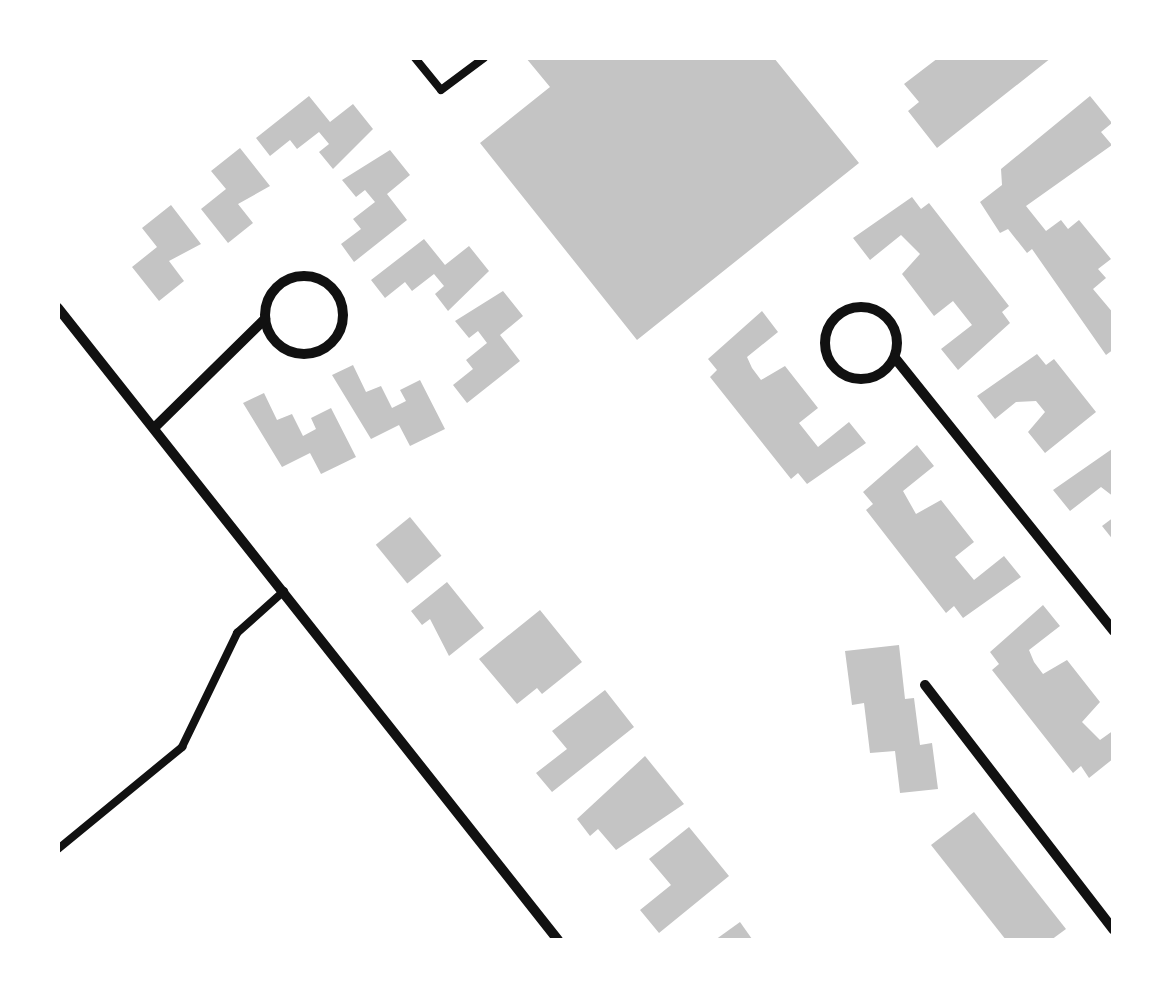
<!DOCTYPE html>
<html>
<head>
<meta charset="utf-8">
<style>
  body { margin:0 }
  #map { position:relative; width:1171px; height:998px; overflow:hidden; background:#fff; font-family:"Titillium Web",sans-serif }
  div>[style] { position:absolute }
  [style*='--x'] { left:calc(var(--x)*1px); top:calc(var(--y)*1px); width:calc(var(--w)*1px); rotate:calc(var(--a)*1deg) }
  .building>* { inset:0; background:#c4c4c4; transform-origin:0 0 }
  .service>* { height:8px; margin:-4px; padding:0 4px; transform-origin:4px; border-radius:4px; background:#111 }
  .minor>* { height:10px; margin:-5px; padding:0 5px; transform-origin:5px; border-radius:5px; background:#111 }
  .minor>.ring { margin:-5px; padding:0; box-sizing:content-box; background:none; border:10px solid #111; border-radius:50% }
  span { translate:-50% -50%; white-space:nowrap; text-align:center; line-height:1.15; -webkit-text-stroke:10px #fff; paint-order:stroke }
  .frame { position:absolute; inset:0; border:60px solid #fff; pointer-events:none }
</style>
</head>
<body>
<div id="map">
  <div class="building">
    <i style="clip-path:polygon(526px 58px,774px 58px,859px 163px,637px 340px,480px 143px,550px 87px)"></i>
    <i style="clip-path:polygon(938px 58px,1051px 58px,937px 148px,908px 111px,919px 102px,904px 84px)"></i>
    <i style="clip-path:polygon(309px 96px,330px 122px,353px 104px,373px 129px,333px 169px,319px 152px,329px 144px,319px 132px,297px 149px,290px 140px,270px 156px,256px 138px)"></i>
    <i style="clip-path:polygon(1090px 96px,1112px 123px,1101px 132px,1112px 145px,1026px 206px,1046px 231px,1061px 220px,1068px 229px,1079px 220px,1111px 259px,1098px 269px,1106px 278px,1093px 289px,1114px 314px,1114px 349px,1106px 355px,1032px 249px,1027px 253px,1008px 229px,1000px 233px,980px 202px,1002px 185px,1001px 169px)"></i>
    <i style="clip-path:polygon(240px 148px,270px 186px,238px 204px,253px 223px,228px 243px,201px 209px,226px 189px,211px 171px)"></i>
    <i style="clip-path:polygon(390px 150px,410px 175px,387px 194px,407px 220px,354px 262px,341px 244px,361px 229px,353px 219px,375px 202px,365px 190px,356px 197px,342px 180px)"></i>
    <i style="clip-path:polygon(912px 197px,921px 209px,929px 203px,1009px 306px,1002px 312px,1010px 323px,958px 370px,941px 349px,972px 325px,953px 301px,934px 316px,902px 274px,920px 254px,901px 235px,870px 260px,853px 238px)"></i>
    <i style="clip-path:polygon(171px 205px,201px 244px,169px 261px,184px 281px,159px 301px,132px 267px,157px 247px,142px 228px)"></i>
    <i style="clip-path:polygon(424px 239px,445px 265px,469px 246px,489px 271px,448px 311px,435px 294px,444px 286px,434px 274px,412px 291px,405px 282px,385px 298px,371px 280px)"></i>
    <i style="clip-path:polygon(503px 291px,523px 316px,500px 335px,520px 361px,467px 403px,453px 385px,473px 369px,466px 360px,487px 343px,478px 331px,469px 338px,455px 321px)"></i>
    <i style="clip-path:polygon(762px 311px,778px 332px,747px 357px,752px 368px,761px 380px,785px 366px,818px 408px,799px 423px,818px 447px,849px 422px,866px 443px,807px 484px,798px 473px,791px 479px,710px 377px,717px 370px,708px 359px)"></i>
    <i style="clip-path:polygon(1037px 354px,1046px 365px,1054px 359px,1096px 412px,1045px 453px,1028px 432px,1045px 412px,1036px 401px,1016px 402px,995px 419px,977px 396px)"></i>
    <i style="clip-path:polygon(353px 365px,366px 392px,381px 386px,392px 408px,406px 401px,400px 390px,420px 380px,445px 429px,410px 446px,399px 425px,371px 439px,332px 375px)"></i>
    <i style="clip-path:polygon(264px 393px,277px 420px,292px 414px,303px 436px,316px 429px,311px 418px,331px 408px,356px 457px,321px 474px,310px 453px,282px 467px,243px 403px)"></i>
    <i style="clip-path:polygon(917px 445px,934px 466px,903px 491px,916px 514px,941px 500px,974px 542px,955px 557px,974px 580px,1004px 556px,1021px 577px,963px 618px,954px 606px,946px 613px,866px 510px,873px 504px,863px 492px)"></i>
    <i style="clip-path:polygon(1112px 449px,1114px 497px,1101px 487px,1070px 511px,1053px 490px)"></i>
    <i style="left:410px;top:517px;width:50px;height:44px;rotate:51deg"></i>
    <i style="clip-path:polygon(1114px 517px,1114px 541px,1102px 526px)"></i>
    <i style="clip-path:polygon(447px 582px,484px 628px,449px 656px,430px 619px,422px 625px,411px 611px)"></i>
    <i style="clip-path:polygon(1043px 605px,1060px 626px,1029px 650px,1034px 662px,1043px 674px,1067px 660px,1100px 702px,1082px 722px,1100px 740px,1114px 730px,1114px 758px,1089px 778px,1081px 766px,1073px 773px,992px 670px,999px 664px,990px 652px)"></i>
    <i style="clip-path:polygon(540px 610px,582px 662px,542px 694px,537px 688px,517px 704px,479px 659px)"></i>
    <i style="clip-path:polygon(899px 645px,905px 699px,914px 698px,920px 745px,932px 743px,938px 789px,900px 793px,895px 751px,870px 753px,864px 703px,852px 705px,845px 651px)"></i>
    <i style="clip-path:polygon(605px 690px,634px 727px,552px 792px,536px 773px,567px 749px,552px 731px)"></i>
    <i style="clip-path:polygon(645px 756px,684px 804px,616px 850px,598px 829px,590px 836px,577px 819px)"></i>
    <i style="clip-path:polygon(974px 812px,1066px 929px,1051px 940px,1006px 940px,931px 845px)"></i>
    <i style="clip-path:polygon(689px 827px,729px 876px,659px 933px,640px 910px,671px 885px,649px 859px)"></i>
    <i style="clip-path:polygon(740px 922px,752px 939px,715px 940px)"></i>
  </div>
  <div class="service">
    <i style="--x:415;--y:58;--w:41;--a:50.9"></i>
    <i style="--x:441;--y:90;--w:54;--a:-36.7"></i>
    <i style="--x:58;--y:849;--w:161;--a:-39.4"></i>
    <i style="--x:182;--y:747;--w:127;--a:-64.2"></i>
    <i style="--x:237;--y:633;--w:63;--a:-41.8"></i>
  </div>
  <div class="minor">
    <i class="ring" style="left:265px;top:276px;width:68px;height:68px"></i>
    <i class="ring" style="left:825px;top:307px;width:62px;height:62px"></i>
    <i style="--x:58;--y:308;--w:806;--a:51.65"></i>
    <i style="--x:895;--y:358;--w:350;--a:51.3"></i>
    <i style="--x:154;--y:428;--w:156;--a:-44.5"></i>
    <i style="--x:925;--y:685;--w:309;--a:52.4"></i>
  </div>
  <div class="frame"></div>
</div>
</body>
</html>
